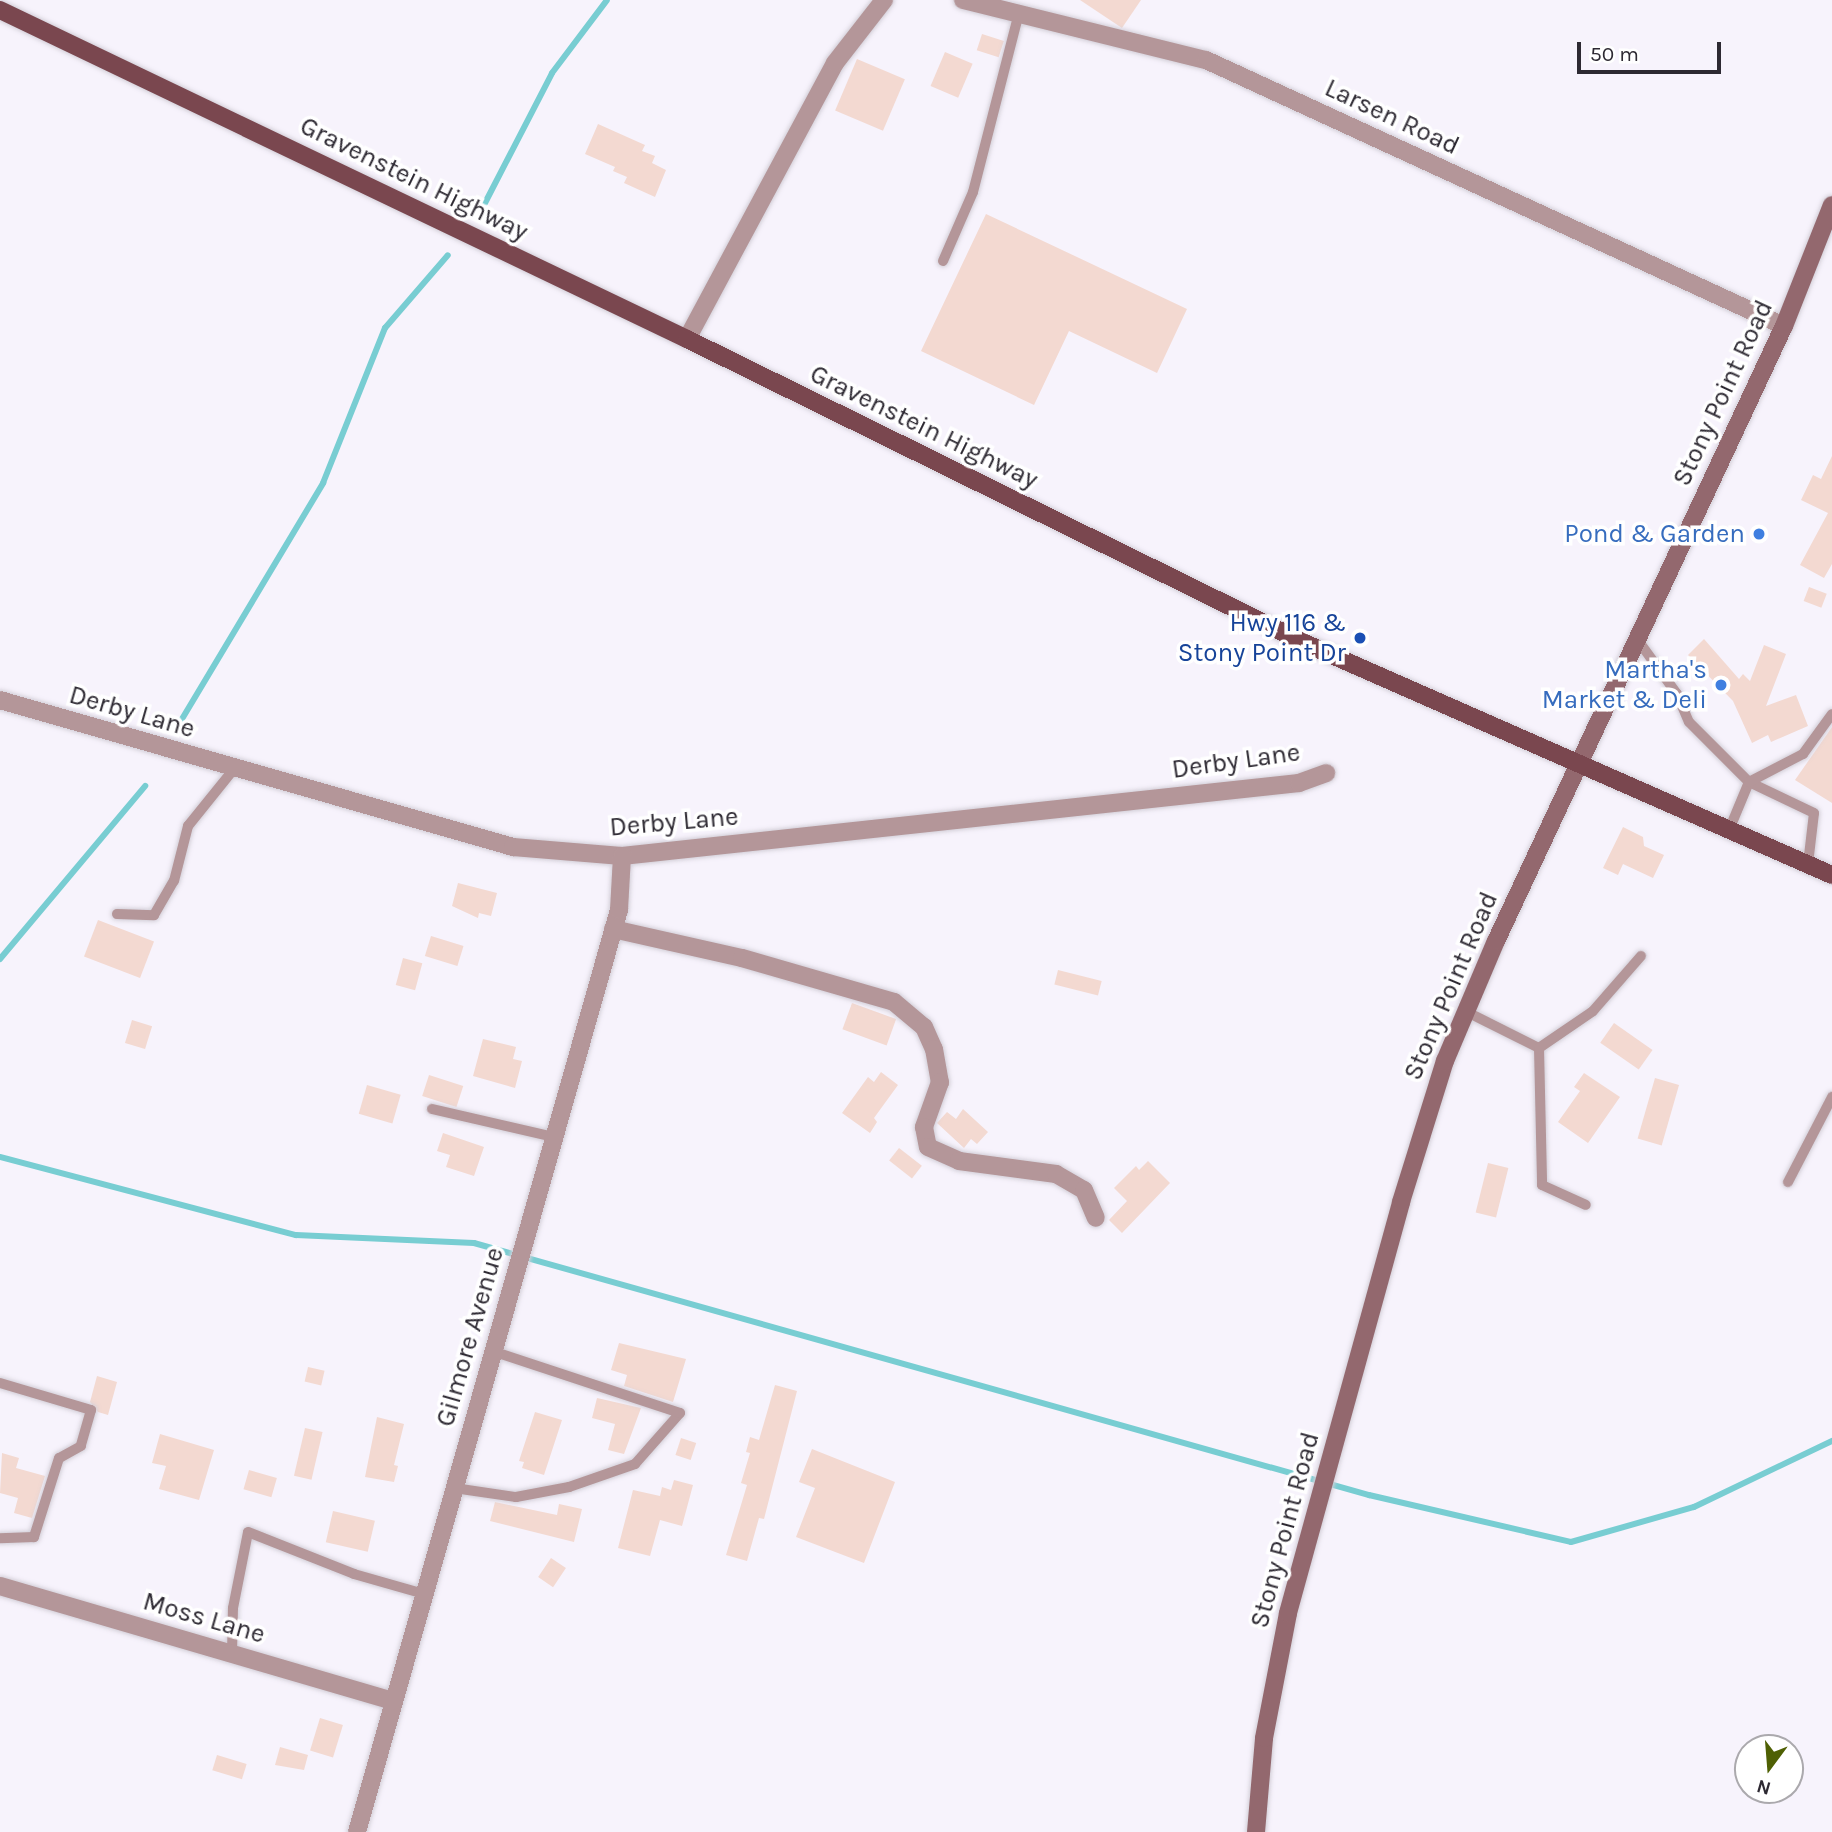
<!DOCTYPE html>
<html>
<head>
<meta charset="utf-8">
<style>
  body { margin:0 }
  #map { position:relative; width:1832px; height:1832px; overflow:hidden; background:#f7f3fc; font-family:Karla,sans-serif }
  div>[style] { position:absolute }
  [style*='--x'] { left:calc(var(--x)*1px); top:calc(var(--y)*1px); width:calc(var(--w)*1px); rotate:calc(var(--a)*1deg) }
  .stream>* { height:6px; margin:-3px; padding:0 3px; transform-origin:3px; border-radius:3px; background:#78cdd2 }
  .building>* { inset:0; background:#f3d9d1; transform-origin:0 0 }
  .roads { filter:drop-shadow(0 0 2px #d3cfd8) drop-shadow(0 0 2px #d3cfd8) }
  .service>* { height:10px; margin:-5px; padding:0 5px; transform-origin:5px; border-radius:5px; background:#b49699 }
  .minor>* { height:18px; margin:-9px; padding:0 9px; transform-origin:9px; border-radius:9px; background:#b49699 }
  .secondary>* { height:18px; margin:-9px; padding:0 9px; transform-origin:9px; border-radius:9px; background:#93686e }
  .primary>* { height:18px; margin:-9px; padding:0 9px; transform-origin:9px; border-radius:9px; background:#7a474f }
  .dots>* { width:19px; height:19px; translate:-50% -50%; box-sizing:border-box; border:4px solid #fff; border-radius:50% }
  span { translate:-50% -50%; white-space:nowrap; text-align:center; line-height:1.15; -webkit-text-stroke:7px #fff; paint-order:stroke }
  .street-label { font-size:26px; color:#2d2932 }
  .shop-label { font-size:26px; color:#366cbe }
  .right { translate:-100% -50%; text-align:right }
  .transit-label { font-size:26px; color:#164399 }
  .north { position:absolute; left:1734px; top:1734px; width:70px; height:70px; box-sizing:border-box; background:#fff; border:2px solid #aba9ad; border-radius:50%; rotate:196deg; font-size:19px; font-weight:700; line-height:28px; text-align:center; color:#2d2932 }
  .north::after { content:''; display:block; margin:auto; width:24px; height:32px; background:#4f6004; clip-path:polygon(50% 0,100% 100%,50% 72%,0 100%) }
  .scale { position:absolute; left:1577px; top:42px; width:144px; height:32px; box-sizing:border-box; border:4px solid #2d2932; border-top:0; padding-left:9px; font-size:21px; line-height:24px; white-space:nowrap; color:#2d2932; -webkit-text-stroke:5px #fff; paint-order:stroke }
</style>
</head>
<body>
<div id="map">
  <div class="stream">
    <i style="--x:485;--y:203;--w:146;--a:-62.7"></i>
    <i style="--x:552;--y:73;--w:91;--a:-53"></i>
    <i style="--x:179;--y:724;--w:281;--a:-59.1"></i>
    <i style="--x:323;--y:483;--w:167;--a:-68.2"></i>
    <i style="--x:385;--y:328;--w:96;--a:-49.2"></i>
    <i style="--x:0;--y:959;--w:226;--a:-50"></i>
    <i style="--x:0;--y:1157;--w:306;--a:14.8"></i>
    <i style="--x:296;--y:1235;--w:178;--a:2.6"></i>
    <i style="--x:474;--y:1243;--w:930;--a:15.73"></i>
    <i style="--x:1369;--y:1495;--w:207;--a:13.1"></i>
    <i style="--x:1571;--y:1542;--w:128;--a:-15.9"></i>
    <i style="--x:1694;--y:1507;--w:153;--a:-25.6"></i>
  </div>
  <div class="building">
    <i style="clip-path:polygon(1080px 0,1141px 0,1122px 28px)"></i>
    <i style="left:982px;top:34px;width:23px;height:17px;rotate:18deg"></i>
    <i style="left:945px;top:52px;width:30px;height:37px;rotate:23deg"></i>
    <i style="left:857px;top:59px;width:52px;height:56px;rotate:23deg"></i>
    <i style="clip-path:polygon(598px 124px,645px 145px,642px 151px,655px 156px,652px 163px,666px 170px,655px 197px,624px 183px,627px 177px,613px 171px,615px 167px,585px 154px)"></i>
    <i style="clip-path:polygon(986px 214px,1187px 309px,1157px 373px,1069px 331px,1034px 405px,921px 351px)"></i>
    <i style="clip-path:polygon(1832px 456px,1832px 564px,1824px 578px,1800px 565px,1828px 513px,1801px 500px,1813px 475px,1821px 479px)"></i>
    <i style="left:1809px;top:587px;width:19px;height:15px;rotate:21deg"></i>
    <i style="clip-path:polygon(1704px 639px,1739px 679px,1743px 674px,1750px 681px,1764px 645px,1786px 654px,1766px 706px,1796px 695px,1808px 726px,1771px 742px,1768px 735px,1752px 743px,1733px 701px,1688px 655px)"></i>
    <i style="clip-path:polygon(1832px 727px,1832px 803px,1795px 780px)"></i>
    <i style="clip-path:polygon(1623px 827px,1643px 837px,1644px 846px,1664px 855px,1653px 878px,1623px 864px,1618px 875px,1603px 868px)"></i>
    <i style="clip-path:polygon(458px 883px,497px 893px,491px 916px,479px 913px,478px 918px,452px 906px)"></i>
    <i style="left:98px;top:920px;width:60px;height:39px;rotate:21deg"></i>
    <i style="left:431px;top:936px;width:34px;height:21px;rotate:17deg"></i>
    <i style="left:403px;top:958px;width:20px;height:28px;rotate:15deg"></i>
    <i style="left:1058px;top:970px;width:45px;height:15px;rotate:14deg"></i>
    <i style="left:852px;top:1003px;width:47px;height:28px;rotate:20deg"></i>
    <i style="left:132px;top:1020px;width:21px;height:24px;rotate:17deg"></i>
    <i style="left:1614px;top:1023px;width:47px;height:24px;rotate:35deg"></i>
    <i style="clip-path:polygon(483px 1039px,516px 1047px,513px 1059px,522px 1061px,515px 1088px,473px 1076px)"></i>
    <i style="clip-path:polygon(881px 1072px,898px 1085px,874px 1118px,877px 1122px,870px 1133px,842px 1113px,868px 1077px,874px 1082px)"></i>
    <i style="clip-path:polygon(1584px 1073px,1620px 1097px,1588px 1143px,1558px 1122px,1580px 1091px,1574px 1087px)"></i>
    <i style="left:429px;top:1075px;width:36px;height:22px;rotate:18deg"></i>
    <i style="left:1655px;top:1078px;width:25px;height:63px;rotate:16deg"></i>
    <i style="left:367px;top:1085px;width:35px;height:30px;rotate:16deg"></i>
    <i style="clip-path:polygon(963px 1109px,988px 1132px,977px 1144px,971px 1139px,964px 1148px,937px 1123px,947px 1112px,956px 1119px)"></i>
    <i style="clip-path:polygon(443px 1133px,484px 1147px,474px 1176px,446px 1167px,450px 1155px,437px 1151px)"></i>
    <i style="left:899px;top:1148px;width:29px;height:16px;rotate:38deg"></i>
    <i style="clip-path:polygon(1148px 1161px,1170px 1183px,1122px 1233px,1109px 1220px,1127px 1201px,1114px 1188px,1136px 1166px,1139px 1170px)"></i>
    <i style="left:1488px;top:1163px;width:21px;height:51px;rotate:14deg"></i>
    <i style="clip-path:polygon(619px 1343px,686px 1359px,673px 1402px,624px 1386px,627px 1375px,611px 1370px)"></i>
    <i style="left:308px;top:1367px;width:17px;height:15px;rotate:13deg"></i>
    <i style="clip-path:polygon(97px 1376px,117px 1382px,108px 1415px,98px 1412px,90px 1402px)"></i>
    <i style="clip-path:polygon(775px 1385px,797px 1391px,764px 1519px,759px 1518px,747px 1561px,726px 1555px,747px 1485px,741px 1483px,750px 1453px,746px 1452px,750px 1437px,759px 1440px)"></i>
    <i style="clip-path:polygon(597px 1398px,641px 1408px,624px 1454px,608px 1450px,615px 1424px,592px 1418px)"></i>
    <i style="clip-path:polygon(535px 1412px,562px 1420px,544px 1475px,522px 1468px,524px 1462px,519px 1461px)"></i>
    <i style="clip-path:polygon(377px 1417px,404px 1424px,394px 1465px,398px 1466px,394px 1482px,365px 1477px)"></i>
    <i style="left:305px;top:1428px;width:18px;height:49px;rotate:13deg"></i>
    <i style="clip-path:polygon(160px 1434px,214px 1450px,199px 1500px,159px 1489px,166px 1466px,152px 1463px)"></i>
    <i style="left:681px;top:1438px;width:16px;height:18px;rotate:18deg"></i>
    <i style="clip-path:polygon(812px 1449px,895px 1482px,864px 1563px,796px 1537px,815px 1488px,799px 1482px)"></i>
    <i style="clip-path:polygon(2px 1453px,19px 1458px,16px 1468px,45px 1476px,32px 1518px,14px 1513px,18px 1498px,0 1493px)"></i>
    <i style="left:249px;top:1470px;width:29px;height:20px;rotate:16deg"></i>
    <i style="clip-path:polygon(674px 1480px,693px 1485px,682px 1526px,660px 1520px,650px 1556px,618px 1548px,633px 1490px,660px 1496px,662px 1487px,671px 1490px)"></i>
    <i style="clip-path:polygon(495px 1502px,557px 1515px,559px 1504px,582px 1509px,574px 1542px,490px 1521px)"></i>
    <i style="left:333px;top:1511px;width:43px;height:32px;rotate:13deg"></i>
    <i style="left:551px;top:1558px;width:18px;height:23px;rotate:34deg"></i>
    <i style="left:320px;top:1718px;width:24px;height:34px;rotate:17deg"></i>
    <i style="clip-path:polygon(280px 1747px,308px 1755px,304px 1770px,275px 1765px)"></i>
    <i style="left:217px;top:1755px;width:31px;height:16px;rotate:17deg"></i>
  </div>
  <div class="roads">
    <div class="service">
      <i style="--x:943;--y:261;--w:75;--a:-66.5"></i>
      <i style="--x:973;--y:192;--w:185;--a:-75.6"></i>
      <i style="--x:1637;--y:639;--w:68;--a:54"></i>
      <i style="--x:1677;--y:694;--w:30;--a:67"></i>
      <i style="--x:1689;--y:722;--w:85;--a:45"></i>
      <i style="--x:1749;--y:782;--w:52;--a:112.6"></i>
      <i style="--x:1808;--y:864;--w:51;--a:-83.3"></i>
      <i style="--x:1814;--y:813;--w:72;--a:-154.5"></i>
      <i style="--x:1749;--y:782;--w:61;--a:-27.4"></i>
      <i style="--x:1803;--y:754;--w:49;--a:-54.1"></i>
      <i style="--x:117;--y:914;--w:37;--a:2"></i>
      <i style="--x:154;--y:915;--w:39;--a:-60"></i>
      <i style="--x:174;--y:881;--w:57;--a:-75.7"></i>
      <i style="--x:188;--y:826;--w:73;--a:-51.1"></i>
      <i style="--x:1465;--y:1011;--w:83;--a:26.6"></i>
      <i style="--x:1539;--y:1048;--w:137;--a:88.7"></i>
      <i style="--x:1542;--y:1185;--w:48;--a:24.4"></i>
      <i style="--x:1539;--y:1048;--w:65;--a:-34.4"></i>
      <i style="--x:1593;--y:1011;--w:73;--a:-48.9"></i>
      <i style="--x:432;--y:1109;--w:125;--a:12.9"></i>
      <i style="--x:1788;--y:1182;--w:96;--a:-62.6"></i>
      <i style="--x:0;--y:1383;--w:95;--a:16.5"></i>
      <i style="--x:91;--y:1410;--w:37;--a:106"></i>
      <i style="--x:81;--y:1446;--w:25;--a:151"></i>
      <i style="--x:59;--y:1458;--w:83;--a:107.6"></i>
      <i style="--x:34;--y:1537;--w:34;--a:178"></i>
      <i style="--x:454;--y:1488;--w:63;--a:8.3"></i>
      <i style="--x:516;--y:1497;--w:54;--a:-10.7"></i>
      <i style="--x:569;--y:1487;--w:70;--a:-19.2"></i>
      <i style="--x:635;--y:1464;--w:68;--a:-48.6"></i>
      <i style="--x:680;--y:1413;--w:197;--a:-161.7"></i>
      <i style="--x:232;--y:1654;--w:46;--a:-88.8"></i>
      <i style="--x:233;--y:1608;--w:77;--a:-78.8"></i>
      <i style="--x:248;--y:1532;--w:114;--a:21.6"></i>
      <i style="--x:354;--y:1574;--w:73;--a:15.9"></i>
    </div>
    <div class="minor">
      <i style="--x:963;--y:0;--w:250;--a:13.9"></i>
      <i style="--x:1206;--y:60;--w:636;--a:24.71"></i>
      <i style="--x:687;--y:339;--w:313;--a:-61.8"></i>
      <i style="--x:835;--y:63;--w:80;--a:-52.1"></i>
      <i style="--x:0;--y:700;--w:534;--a:15.99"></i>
      <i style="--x:513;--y:847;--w:109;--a:4.7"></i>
      <i style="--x:622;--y:856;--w:681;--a:-6.15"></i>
      <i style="--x:1299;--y:783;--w:29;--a:-20"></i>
      <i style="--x:613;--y:929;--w:132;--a:12.7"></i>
      <i style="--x:742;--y:958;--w:158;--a:16.1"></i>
      <i style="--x:894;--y:1002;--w:39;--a:40"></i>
      <i style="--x:924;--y:1027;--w:24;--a:66"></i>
      <i style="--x:934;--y:1049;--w:34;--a:80"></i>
      <i style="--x:940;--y:1082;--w:48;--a:109.6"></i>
      <i style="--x:924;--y:1127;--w:20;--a:79"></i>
      <i style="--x:928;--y:1147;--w:34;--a:24"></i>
      <i style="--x:959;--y:1161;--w:98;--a:7.6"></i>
      <i style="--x:1056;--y:1174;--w:32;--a:30"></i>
      <i style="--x:1084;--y:1190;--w:30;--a:67"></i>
      <i style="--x:0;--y:1586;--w:409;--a:16.3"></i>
      <i style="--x:357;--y:1832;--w:959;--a:-74.14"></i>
      <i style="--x:619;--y:910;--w:54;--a:-86.8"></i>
    </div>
    <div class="secondary">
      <i style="--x:1256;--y:1832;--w:94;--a:-85.1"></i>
      <i style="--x:1264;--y:1738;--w:127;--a:-79.1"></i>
      <i style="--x:1288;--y:1613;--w:426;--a:-74.6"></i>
      <i style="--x:1401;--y:1202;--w:148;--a:-72.7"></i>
      <i style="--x:1445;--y:1061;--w:130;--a:-67"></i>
      <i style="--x:1496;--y:941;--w:679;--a:-64.91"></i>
      <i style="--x:1784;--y:326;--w:130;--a:-68.4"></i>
    </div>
    <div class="primary">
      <i style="--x:0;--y:10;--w:762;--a:25.59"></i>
      <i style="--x:687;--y:339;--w:693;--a:26.2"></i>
      <i style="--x:1309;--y:645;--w:571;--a:23.74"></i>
    </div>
  </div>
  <div class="dots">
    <i style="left:1759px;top:534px;background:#3f7fe0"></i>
    <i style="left:1360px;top:638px;background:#1a4fb4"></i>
    <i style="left:1721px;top:685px;background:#3f7fe0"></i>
  </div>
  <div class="street-label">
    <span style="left:1392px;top:117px;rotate:25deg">Larsen Road</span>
    <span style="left:414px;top:179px;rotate:26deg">Gravenstein Highway</span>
    <span style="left:1723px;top:393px;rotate:-65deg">Stony Point Road</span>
    <span style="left:924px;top:427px;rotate:26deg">Gravenstein Highway</span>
    <span style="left:132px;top:712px;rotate:16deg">Derby Lane</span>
    <span style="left:1236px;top:761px;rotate:-8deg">Derby Lane</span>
    <span style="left:674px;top:822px;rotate:-5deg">Derby Lane</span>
    <span style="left:1451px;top:986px;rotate:-67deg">Stony Point Road</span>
    <span style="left:470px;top:1337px;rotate:-74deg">Gilmore Avenue</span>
    <span style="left:1285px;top:1530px;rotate:-75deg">Stony Point Road</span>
    <span style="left:204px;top:1618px;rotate:16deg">Moss Lane</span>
  </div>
  <div class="shop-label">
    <span class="right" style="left:1745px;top:534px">Pond &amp; Garden</span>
    <span class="right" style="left:1707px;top:685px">Martha's<br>Market &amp; Deli</span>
  </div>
  <div class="transit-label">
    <span class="right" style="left:1346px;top:638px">Hwy 116 &amp;<br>Stony Point Dr</span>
  </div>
  <div class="north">N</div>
  <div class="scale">50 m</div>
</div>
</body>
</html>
